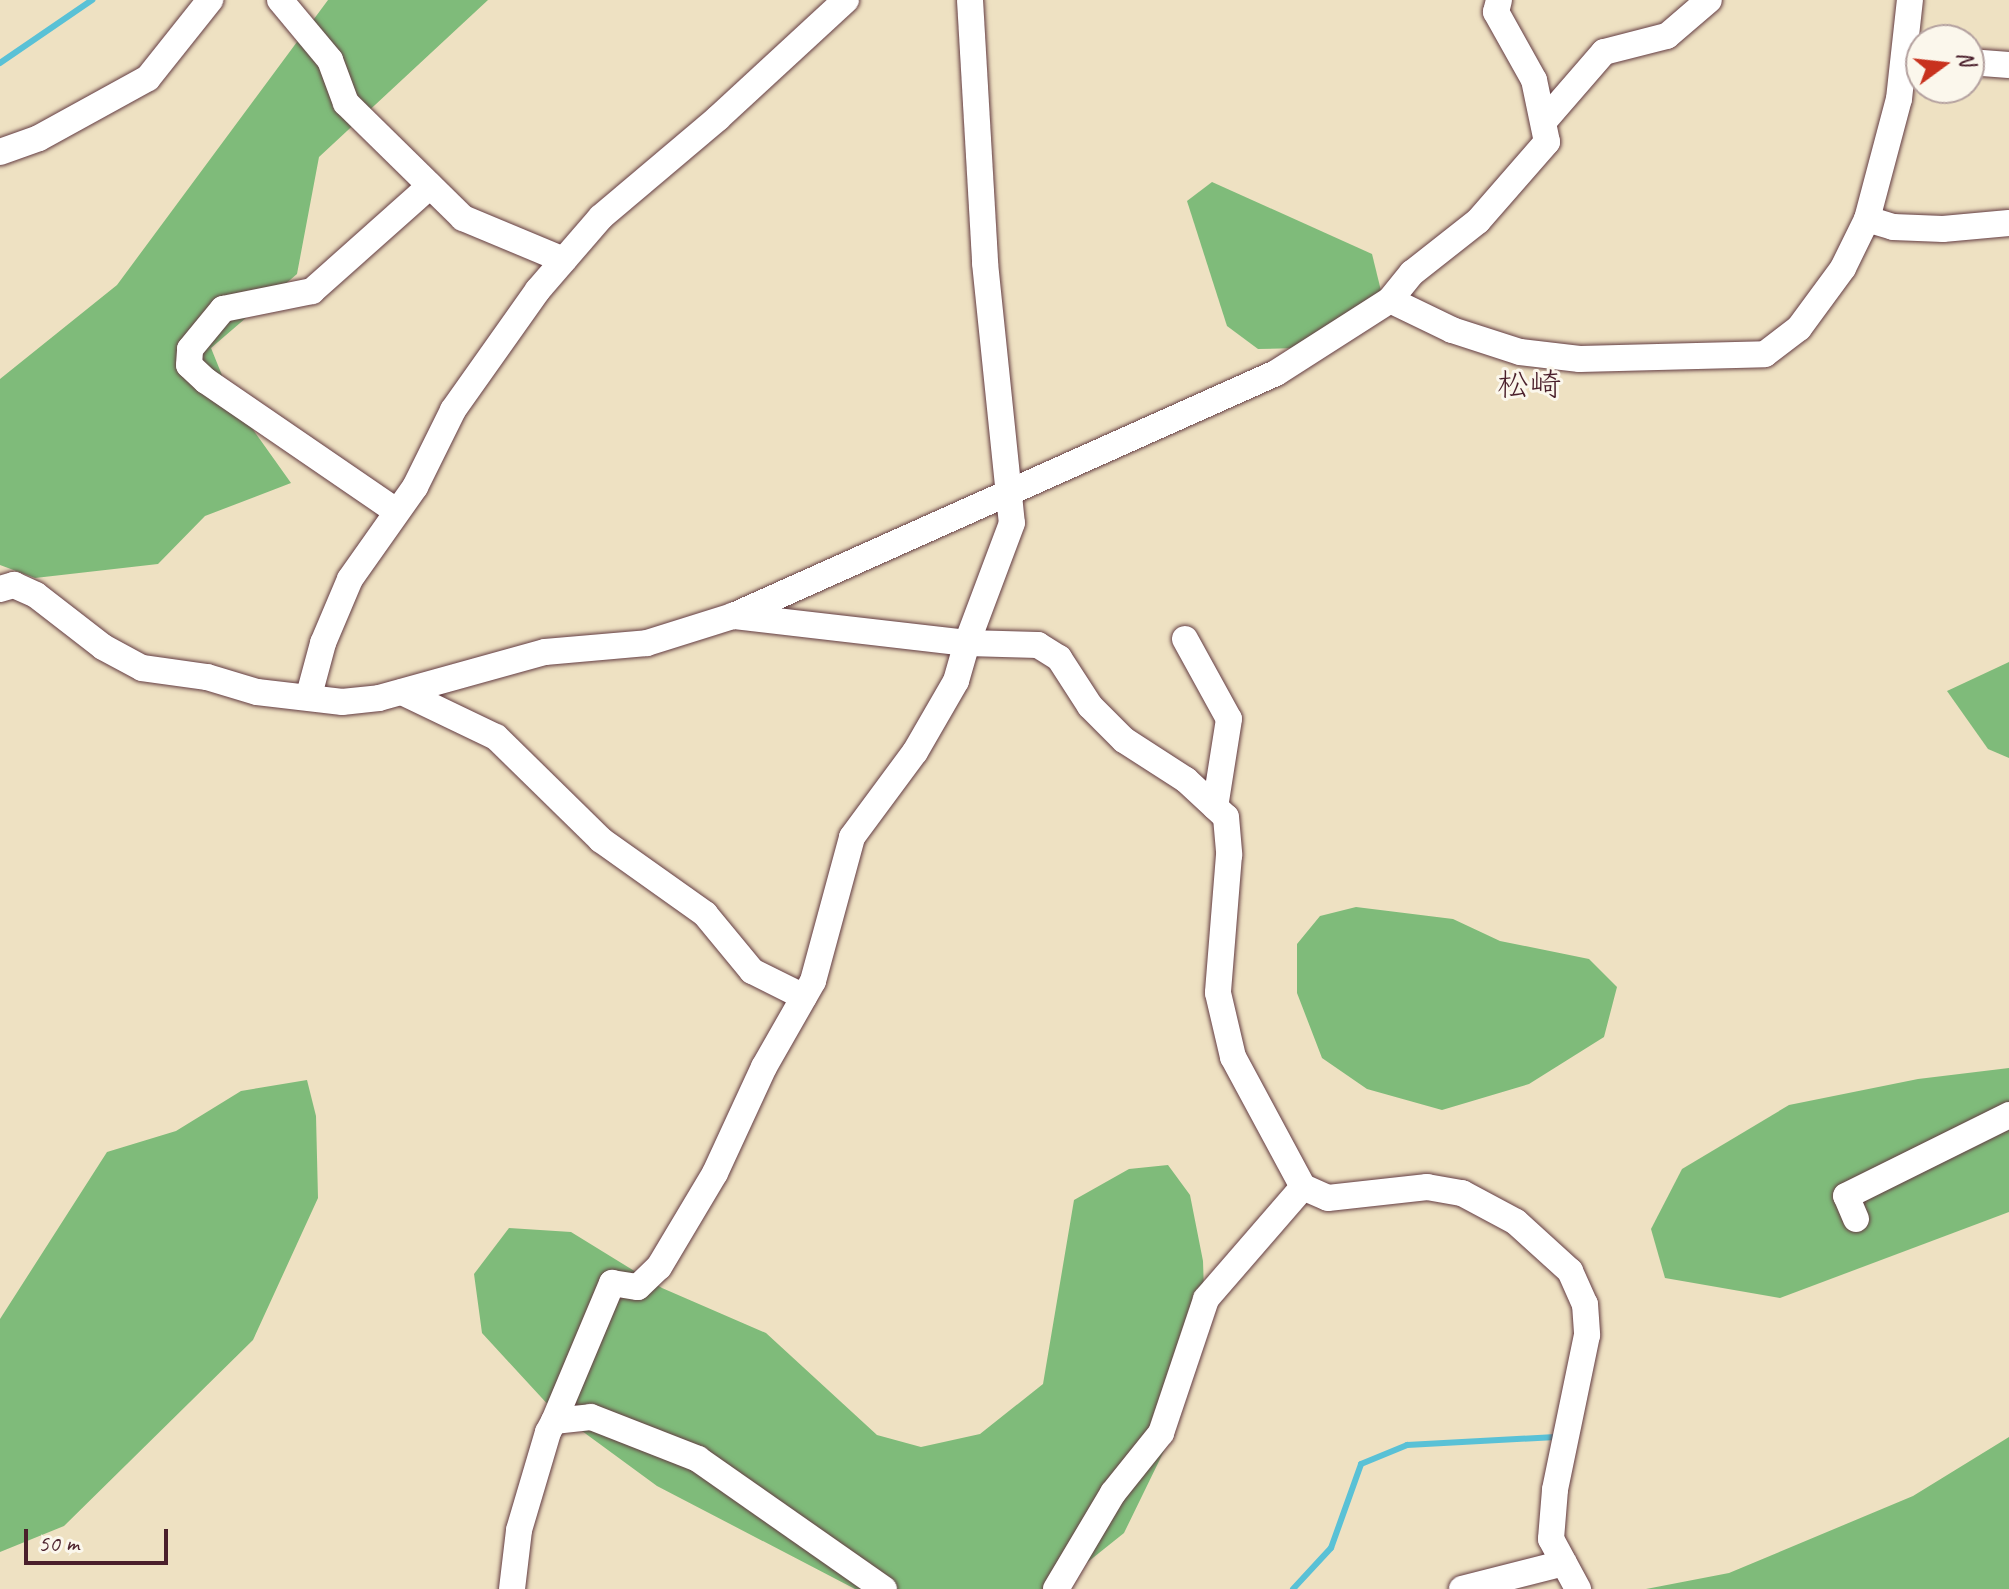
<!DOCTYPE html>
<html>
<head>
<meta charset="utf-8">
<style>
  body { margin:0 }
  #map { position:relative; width:2009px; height:1589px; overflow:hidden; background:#eee1c2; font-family:Caveat,"Klee One",sans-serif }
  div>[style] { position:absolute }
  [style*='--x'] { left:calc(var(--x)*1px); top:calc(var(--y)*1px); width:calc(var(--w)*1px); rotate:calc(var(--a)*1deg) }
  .forest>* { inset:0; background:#7fbb7a }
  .stream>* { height:6px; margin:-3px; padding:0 3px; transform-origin:3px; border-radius:3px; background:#59c1d6 }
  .roads { filter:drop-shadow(0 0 2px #633c42) drop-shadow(0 0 2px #633c42) }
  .minor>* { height:26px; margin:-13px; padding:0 13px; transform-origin:13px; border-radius:13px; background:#fff }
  span { translate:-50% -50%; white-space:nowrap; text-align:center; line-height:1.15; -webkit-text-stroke:6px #fbf7ec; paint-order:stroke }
  .quarter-label { font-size:32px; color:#4a1f2b }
  .north { position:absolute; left:1905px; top:24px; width:80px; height:80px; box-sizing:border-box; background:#fbf7ec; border:2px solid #b4a19f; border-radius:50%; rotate:75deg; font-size:22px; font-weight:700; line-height:32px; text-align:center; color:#4a1f2b }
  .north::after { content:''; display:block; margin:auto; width:28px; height:36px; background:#c8321e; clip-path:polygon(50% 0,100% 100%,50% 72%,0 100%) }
  .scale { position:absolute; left:24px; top:1529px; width:144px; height:36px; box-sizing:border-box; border:4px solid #4a1f2b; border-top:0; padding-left:10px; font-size:24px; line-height:28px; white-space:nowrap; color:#4a1f2b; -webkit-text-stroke:6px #fbf7ec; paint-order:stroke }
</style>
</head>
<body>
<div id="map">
  <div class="forest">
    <i style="clip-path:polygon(328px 0,488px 0,319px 157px,297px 274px,211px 348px,232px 400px,291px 483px,205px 516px,158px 564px,35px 578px,0 565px,0 379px,117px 285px)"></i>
    <i style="clip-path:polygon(1212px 182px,1372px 254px,1384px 303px,1338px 347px,1258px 349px,1227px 326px,1187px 201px)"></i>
    <i style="clip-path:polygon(2009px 662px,2009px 758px,1988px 749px,1947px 691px)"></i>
    <i style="clip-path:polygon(1356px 907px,1453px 919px,1500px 941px,1589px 959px,1617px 987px,1604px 1037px,1529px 1084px,1442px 1110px,1367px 1089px,1322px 1058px,1297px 993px,1297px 944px,1320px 916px)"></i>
    <i style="clip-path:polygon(2009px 1068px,2009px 1212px,1780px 1298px,1665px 1278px,1651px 1229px,1682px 1169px,1789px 1105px,1918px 1079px)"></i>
    <i style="clip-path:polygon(307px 1080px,316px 1116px,318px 1198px,253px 1340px,64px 1526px,0 1552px,0 1319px,107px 1152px,176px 1131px,241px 1091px)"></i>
    <i style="clip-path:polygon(1168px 1165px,1190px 1195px,1203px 1261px,1205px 1322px,1180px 1418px,1124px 1533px,1054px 1589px,855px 1589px,657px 1486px,552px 1409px,482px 1333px,474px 1274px,509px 1228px,571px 1232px,662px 1288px,766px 1333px,877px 1435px,921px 1447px,980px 1434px,1043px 1384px,1074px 1200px,1129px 1169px)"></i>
    <i style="clip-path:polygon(2009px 1437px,2009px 1589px,1646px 1589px,1729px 1573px,1913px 1496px)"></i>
  </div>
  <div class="stream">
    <i style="--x:0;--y:63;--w:112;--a:-34.4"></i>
    <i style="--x:1293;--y:1589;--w:56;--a:-47.2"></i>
    <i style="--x:1331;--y:1548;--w:89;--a:-70.3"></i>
    <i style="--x:1361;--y:1464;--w:50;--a:-22.4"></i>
    <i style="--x:1407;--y:1445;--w:149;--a:-3.1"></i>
  </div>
  <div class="roads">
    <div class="minor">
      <i style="--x:280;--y:0;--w:78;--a:50.2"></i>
      <i style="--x:330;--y:60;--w:46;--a:69.6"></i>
      <i style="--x:346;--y:103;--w:164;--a:44.5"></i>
      <i style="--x:463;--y:218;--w:109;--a:22.6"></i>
      <i style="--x:970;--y:0;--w:263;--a:86.7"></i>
      <i style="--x:985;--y:263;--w:261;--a:84.1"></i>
      <i style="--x:1012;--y:523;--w:128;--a:110.6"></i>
      <i style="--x:967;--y:643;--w:71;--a:1.6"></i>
      <i style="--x:1038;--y:645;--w:25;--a:32"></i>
      <i style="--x:1059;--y:658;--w:57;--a:57.1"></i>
      <i style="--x:1090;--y:706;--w:48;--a:45"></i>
      <i style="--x:1124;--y:740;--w:74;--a:32.8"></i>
      <i style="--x:1186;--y:780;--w:54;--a:42.8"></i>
      <i style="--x:1226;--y:817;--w:38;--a:85"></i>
      <i style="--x:1229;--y:855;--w:138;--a:94.6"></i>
      <i style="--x:1218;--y:993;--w:66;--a:76.8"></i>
      <i style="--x:1233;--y:1057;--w:148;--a:61.7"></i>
      <i style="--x:1303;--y:1187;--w:27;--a:24"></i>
      <i style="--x:1328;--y:1198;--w:100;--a:-6.3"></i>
      <i style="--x:1427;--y:1187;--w:36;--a:10"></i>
      <i style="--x:1462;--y:1193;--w:61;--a:28.2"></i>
      <i style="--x:1516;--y:1222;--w:73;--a:42.2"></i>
      <i style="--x:1570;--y:1271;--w:36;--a:66"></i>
      <i style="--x:1585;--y:1304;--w:31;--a:86"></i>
      <i style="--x:1587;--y:1335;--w:158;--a:101.7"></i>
      <i style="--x:1555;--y:1490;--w:49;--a:94.7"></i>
      <i style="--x:1551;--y:1539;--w:57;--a:61.6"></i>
      <i style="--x:1969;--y:62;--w:40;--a:4.3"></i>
      <i style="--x:1545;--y:120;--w:90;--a:-49.1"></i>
      <i style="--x:1604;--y:52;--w:65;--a:-14.3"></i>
      <i style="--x:1667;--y:36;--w:55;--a:-40.6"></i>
      <i style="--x:0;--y:152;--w:41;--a:-19.7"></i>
      <i style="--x:39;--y:138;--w:124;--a:-28.8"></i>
      <i style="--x:148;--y:78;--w:100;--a:-51.5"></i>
      <i style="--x:1867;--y:219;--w:124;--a:-75.1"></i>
      <i style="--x:1899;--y:99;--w:100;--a:-83.7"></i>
      <i style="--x:1390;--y:300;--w:35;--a:-51"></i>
      <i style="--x:1412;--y:273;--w:84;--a:-38.2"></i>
      <i style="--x:1478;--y:221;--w:105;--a:-48.9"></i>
      <i style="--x:1547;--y:142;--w:63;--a:-101.8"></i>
      <i style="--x:1534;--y:80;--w:78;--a:-119.2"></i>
      <i style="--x:1496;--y:12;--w:12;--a:-76"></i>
      <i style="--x:396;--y:511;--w:230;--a:-145.6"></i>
      <i style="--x:206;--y:381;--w:23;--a:-137"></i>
      <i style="--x:189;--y:365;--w:16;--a:-86"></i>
      <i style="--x:190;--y:349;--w:52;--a:-50.5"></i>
      <i style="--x:223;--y:309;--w:91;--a:-11.4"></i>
      <i style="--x:312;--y:291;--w:158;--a:-41.7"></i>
      <i style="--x:0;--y:589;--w:15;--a:-16"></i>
      <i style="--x:14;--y:585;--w:24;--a:24"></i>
      <i style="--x:36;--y:595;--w:85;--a:37.8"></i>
      <i style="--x:103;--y:647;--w:44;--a:28.3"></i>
      <i style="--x:142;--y:668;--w:66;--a:7.9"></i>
      <i style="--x:207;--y:677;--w:52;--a:16.7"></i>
      <i style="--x:257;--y:692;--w:86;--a:6.7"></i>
      <i style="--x:342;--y:702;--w:37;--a:-6"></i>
      <i style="--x:379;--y:698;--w:172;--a:-15.5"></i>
      <i style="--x:545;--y:652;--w:102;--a:-5"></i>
      <i style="--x:647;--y:643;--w:90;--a:-17.4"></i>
      <i style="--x:733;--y:616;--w:595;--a:-24.11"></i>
      <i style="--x:1276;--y:373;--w:135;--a:-32.6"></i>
      <i style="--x:1390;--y:300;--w:69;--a:25.8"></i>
      <i style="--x:1452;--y:330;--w:71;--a:17.9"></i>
      <i style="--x:1520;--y:352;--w:60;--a:6.7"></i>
      <i style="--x:1580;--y:359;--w:185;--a:-1.5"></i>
      <i style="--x:1765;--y:354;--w:43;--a:-37.4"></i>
      <i style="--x:1799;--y:328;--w:74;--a:-53.7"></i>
      <i style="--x:1843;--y:268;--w:55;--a:-63.9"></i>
      <i style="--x:1867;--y:219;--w:27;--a:17"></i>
      <i style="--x:1893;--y:227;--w:50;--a:2.3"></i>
      <i style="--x:1943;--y:229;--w:66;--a:-5.2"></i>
      <i style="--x:1185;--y:639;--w:91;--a:61.2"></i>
      <i style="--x:1229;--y:719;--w:89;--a:99"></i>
      <i style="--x:402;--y:692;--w:104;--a:25.6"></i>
      <i style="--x:496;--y:737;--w:147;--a:44.4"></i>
      <i style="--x:601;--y:840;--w:128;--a:35.4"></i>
      <i style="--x:705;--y:914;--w:74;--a:50.5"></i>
      <i style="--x:752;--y:971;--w:58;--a:26.6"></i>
      <i style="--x:309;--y:695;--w:54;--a:-74.9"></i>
      <i style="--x:323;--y:643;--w:69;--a:-67.1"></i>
      <i style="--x:350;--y:579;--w:113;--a:-54.8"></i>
      <i style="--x:415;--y:487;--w:86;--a:-63.7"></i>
      <i style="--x:453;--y:410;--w:147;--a:-54.7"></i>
      <i style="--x:538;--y:290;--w:96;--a:-49.2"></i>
      <i style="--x:601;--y:217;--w:153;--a:-40.2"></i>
      <i style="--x:718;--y:118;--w:174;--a:-42.7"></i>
      <i style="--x:1856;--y:1219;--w:25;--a:-113"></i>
      <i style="--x:1846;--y:1196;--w:182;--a:-26.4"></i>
      <i style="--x:554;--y:1421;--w:150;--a:-67.2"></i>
      <i style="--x:612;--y:1283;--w:26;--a:9"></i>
      <i style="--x:638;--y:1287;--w:29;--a:-44"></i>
      <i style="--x:659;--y:1267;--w:109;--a:-59.2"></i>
      <i style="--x:715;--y:1173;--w:117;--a:-65.2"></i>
      <i style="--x:764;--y:1067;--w:99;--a:-60.3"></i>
      <i style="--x:813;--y:981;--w:149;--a:-74.8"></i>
      <i style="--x:852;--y:837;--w:106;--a:-53.5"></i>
      <i style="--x:915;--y:752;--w:82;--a:-60"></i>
      <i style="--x:956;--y:681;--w:40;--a:-74"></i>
      <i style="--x:967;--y:643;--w:236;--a:-173.4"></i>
      <i style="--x:512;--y:1589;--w:59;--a:-83.2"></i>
      <i style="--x:519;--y:1530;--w:102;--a:-73.5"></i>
      <i style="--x:548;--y:1432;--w:13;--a:-61"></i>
      <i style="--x:554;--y:1421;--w:37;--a:-6"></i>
      <i style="--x:591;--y:1417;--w:115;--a:21.4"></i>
      <i style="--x:698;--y:1459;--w:227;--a:35"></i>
      <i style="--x:1056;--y:1589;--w:112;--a:-59.3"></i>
      <i style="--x:1113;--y:1493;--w:77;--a:-51.3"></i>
      <i style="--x:1161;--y:1433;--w:141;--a:-71.4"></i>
      <i style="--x:1206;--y:1299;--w:148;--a:-49.1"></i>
      <i style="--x:1462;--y:1589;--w:105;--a:-14.3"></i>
    </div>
  </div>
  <div class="quarter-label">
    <span style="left:1529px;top:385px">松崎</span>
  </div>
  <div class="north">N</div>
  <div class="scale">50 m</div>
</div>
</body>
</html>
